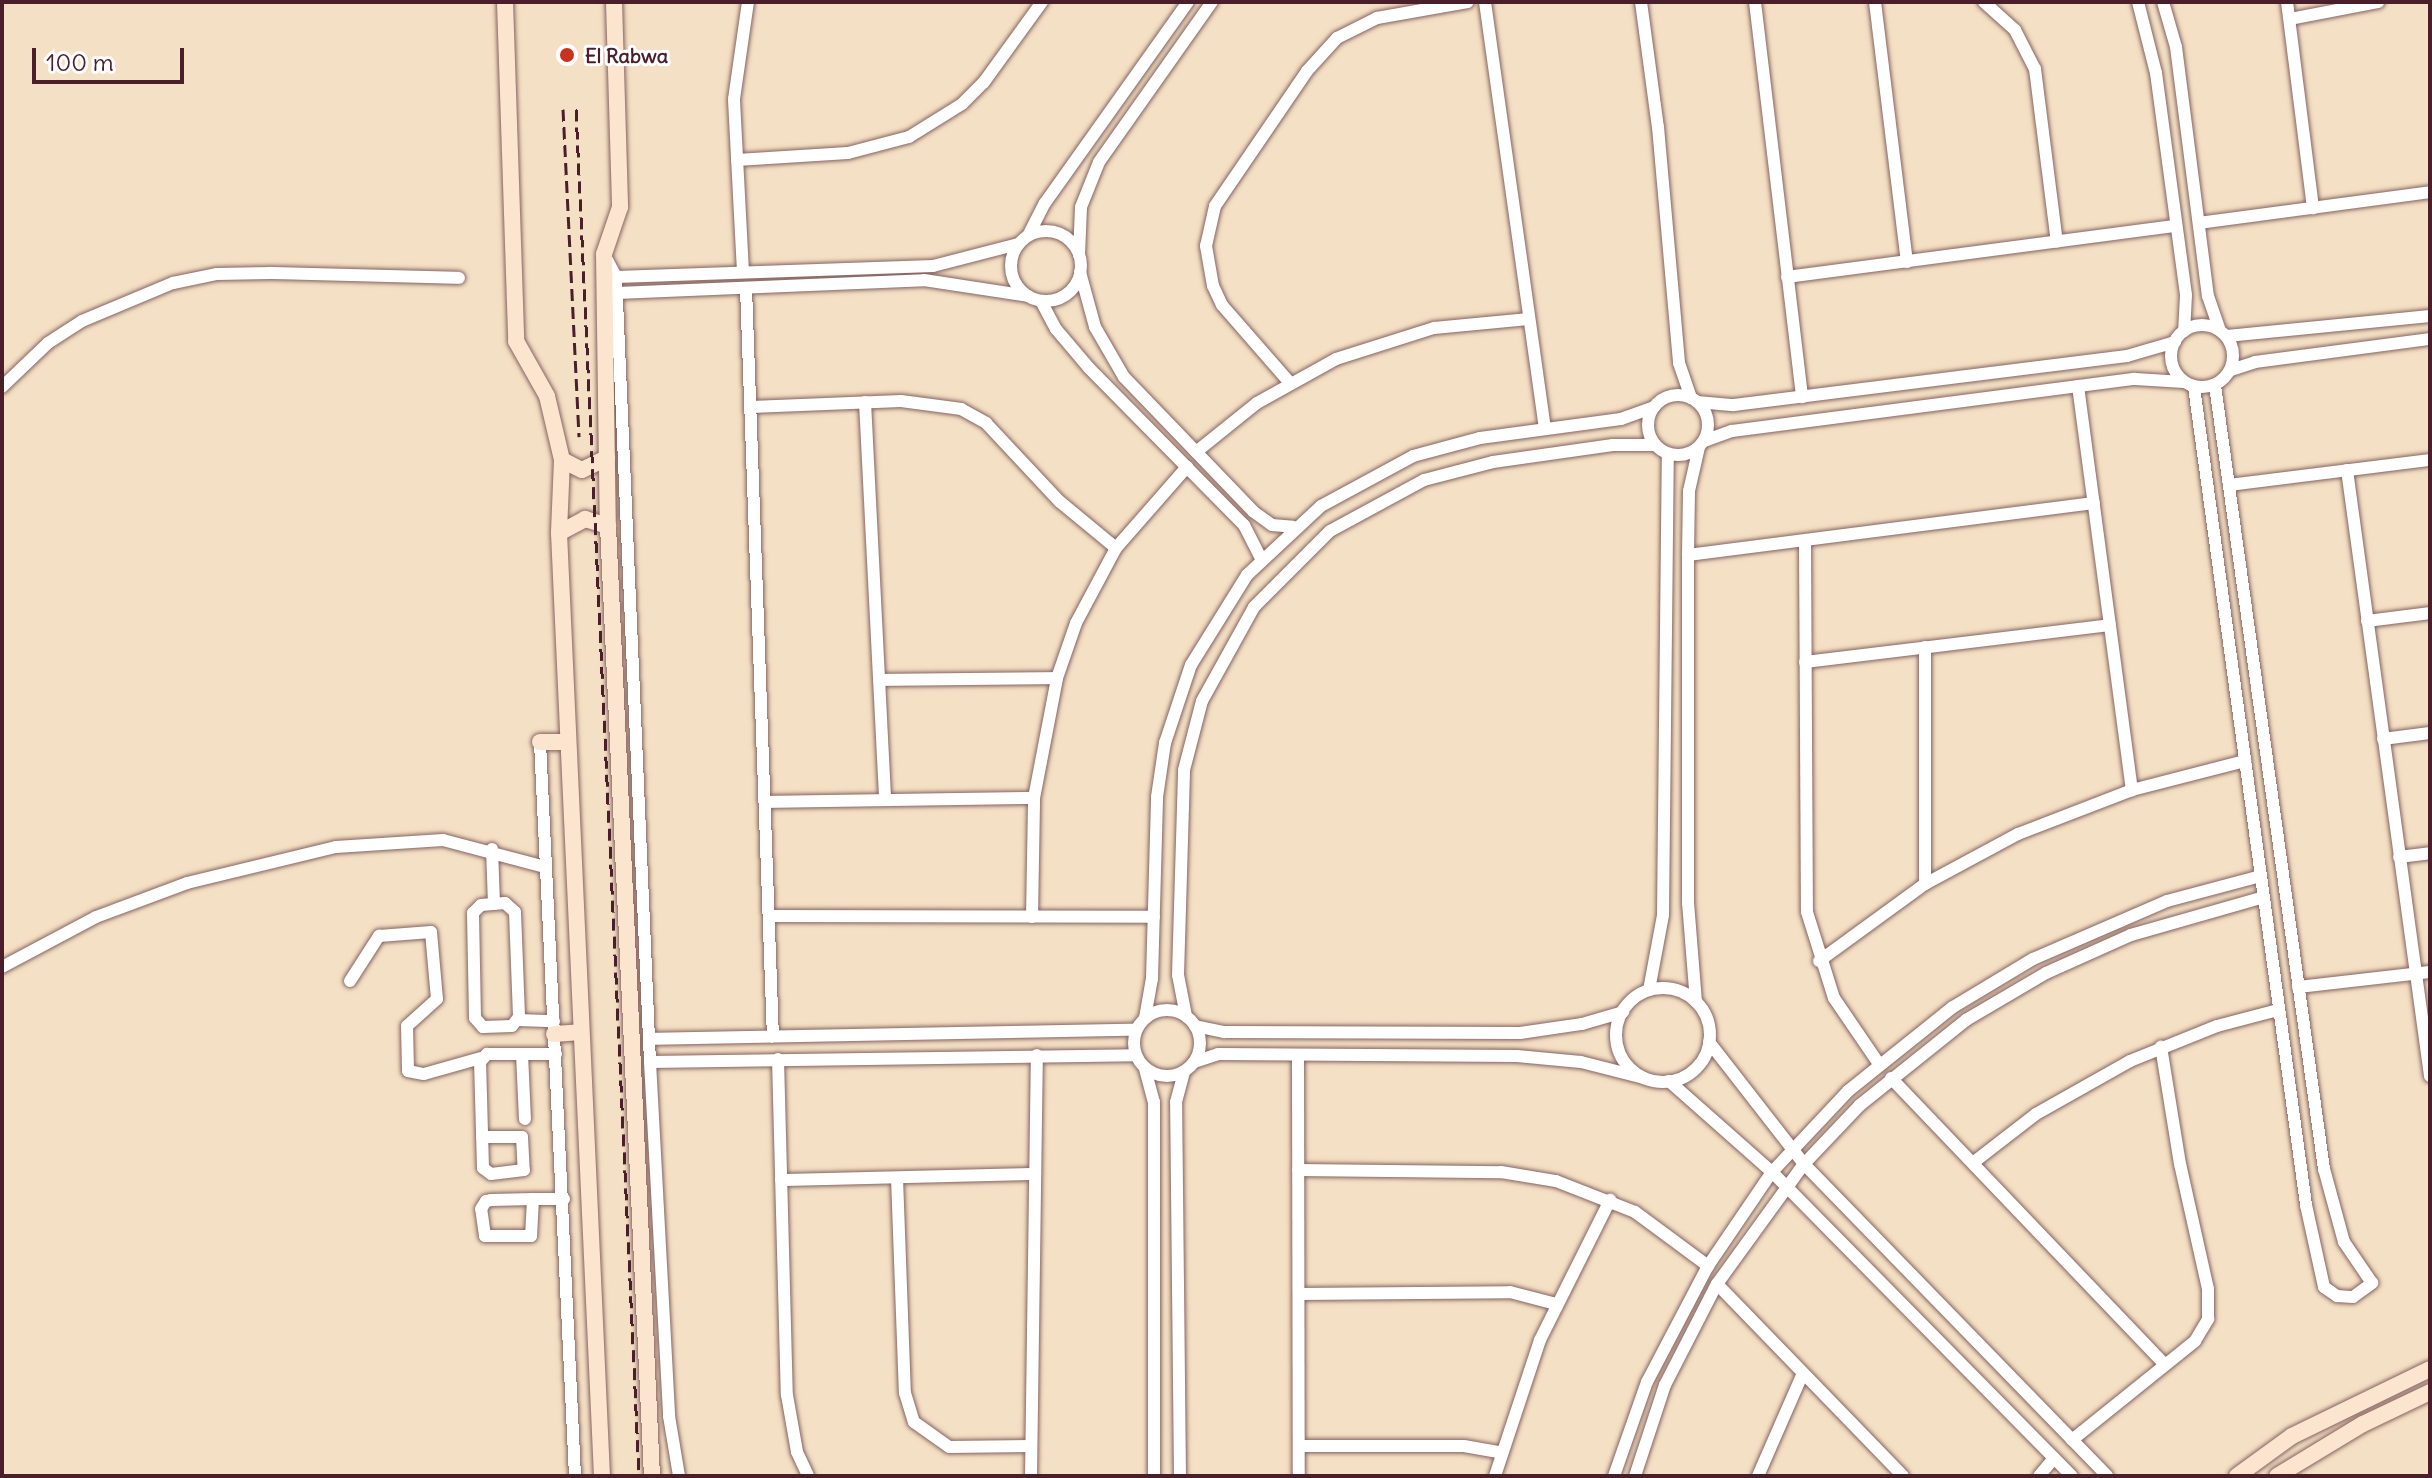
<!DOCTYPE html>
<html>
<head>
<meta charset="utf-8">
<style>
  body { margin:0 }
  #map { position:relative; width:2432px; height:1478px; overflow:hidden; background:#f4e0c4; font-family:Delius,sans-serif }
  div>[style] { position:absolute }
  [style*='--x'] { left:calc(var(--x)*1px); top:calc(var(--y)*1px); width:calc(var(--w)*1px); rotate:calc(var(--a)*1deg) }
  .roads { filter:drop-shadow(0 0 2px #866361) drop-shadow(0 0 2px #866361) }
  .street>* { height:12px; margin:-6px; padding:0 6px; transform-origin:6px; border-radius:6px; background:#fff }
  .street>.ring { margin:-6px; padding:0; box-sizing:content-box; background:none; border:12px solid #fff; border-radius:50% }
  .secondary>* { height:16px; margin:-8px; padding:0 8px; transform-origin:8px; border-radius:8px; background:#fbe5cf }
  .rail>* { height:3px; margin-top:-1.5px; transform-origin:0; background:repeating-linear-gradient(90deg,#4a1f2b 0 12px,transparent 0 18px) }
  .dots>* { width:22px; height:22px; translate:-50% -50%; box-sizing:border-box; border:4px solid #fff; border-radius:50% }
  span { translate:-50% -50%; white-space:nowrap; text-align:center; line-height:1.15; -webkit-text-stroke:6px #fff; paint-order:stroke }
  .poi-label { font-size:20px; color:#4a1f2b; font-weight:700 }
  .left { translate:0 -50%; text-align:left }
  .frame { position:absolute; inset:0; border:4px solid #4a1f2b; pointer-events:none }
  .scale { position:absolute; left:32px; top:48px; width:152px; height:36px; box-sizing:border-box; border:4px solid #4a1f2b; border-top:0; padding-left:10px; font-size:24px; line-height:28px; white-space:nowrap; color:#4a1f2b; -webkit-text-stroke:6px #fff; paint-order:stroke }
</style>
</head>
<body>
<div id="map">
  <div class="roads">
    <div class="street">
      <i style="--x:1485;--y:2;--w:431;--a:82"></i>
      <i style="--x:1641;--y:2;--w:126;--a:82.3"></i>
      <i style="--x:1658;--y:127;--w:237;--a:84.9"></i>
      <i style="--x:1679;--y:363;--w:37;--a:71"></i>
      <i style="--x:1755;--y:2;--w:398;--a:83.2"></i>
      <i style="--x:1875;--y:2;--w:262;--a:83"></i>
      <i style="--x:1984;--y:2;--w:42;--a:42.1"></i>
      <i style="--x:2015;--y:30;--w:44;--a:62.9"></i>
      <i style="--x:2035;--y:69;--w:174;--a:82.8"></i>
      <i style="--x:2138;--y:2;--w:73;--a:75.8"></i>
      <i style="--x:2156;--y:73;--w:224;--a:82.3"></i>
      <i style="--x:2186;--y:295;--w:36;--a:93"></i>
      <i style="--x:2163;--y:2;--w:47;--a:73.9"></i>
      <i style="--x:2176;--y:47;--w:251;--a:82.7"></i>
      <i style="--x:2208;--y:296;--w:36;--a:71"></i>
      <i style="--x:2287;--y:2;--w:208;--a:82.8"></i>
      <i style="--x:2290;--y:19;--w:90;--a:-10.9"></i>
      <i style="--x:737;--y:160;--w:111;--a:-3.6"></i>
      <i style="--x:848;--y:153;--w:63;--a:-14.7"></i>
      <i style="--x:909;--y:137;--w:62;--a:-31.9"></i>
      <i style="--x:962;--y:104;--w:31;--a:-45"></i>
      <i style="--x:984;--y:82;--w:99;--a:-54.1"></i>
      <i style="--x:2199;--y:223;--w:233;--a:-7.6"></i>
      <i class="ring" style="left:1011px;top:231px;width:58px;height:58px"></i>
      <i style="--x:1029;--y:234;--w:35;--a:-63"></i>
      <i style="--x:1045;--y:203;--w:247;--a:-54.6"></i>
      <i style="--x:604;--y:254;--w:26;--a:62"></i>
      <i style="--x:616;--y:277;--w:786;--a:87.52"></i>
      <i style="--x:650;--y:1062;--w:355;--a:86.9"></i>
      <i style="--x:669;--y:1416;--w:61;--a:80.5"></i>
      <i style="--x:1079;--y:255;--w:48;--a:-87.6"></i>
      <i style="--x:1081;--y:207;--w:48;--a:-68.2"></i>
      <i style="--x:1099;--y:162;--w:196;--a:-54.8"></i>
      <i style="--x:743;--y:272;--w:173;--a:-93"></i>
      <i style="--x:734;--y:99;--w:98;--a:-81.8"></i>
      <i style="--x:1080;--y:272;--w:57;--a:74.7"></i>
      <i style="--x:1095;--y:327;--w:58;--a:59.9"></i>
      <i style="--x:1124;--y:377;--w:187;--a:46.1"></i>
      <i style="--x:1254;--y:512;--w:22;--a:36"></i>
      <i style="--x:1272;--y:525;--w:21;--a:5"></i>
      <i style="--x:616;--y:277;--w:317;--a:-2"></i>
      <i style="--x:933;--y:266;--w:88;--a:-14.5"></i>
      <i style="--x:1787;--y:277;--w:392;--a:-7.5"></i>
      <i style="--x:746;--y:288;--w:749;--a:87.94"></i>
      <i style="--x:617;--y:293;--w:307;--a:-2.4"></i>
      <i style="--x:924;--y:280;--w:105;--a:8.7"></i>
      <i style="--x:1041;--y:301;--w:32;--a:62"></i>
      <i style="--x:1056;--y:329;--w:51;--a:49.8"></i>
      <i style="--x:1089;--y:368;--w:221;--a:45.4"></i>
      <i style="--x:1244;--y:525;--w:37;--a:63"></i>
      <i class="ring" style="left:2171px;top:325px;width:50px;height:50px"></i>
      <i style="--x:2227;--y:336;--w:204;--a:-5.6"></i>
      <i style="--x:2231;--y:370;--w:25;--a:-18"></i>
      <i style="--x:2255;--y:362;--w:177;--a:-7.5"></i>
      <i style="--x:1290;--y:383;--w:103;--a:-131.1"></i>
      <i style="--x:1222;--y:305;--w:21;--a:-115"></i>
      <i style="--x:1213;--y:286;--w:41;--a:-99.9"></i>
      <i style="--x:1206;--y:246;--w:41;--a:-77.3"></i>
      <i style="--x:1215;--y:206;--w:163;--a:-55.7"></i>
      <i style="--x:1307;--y:71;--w:45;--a:-47.7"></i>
      <i style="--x:1337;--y:38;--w:45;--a:-26.6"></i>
      <i style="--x:1377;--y:18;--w:92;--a:-10"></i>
      <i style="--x:2078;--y:386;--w:408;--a:82.4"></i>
      <i style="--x:2;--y:387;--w:64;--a:-43.7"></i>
      <i style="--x:48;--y:343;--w:40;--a:-32.9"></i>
      <i style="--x:82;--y:321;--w:99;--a:-22.7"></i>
      <i style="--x:173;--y:283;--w:45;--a:-11.6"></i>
      <i style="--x:217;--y:274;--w:53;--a:-1.1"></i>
      <i style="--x:270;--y:273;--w:189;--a:1.5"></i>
      <i style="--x:2194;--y:387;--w:826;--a:82.2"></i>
      <i style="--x:2306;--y:1205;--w:84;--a:77.6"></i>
      <i style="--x:2324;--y:1287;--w:16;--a:35"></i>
      <i style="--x:2337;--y:1296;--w:16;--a:4"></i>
      <i style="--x:2353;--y:1297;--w:24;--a:-36"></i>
      <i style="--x:2372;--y:1283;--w:50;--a:-124.3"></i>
      <i style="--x:2344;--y:1242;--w:76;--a:-105.3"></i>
      <i style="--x:2324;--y:1169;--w:792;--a:-97.92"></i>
      <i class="ring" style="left:1648px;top:395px;width:48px;height:48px"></i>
      <i style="--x:865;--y:402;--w:398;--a:87.1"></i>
      <i style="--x:1697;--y:402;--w:37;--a:5"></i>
      <i style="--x:1734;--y:405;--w:396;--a:-7.1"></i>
      <i style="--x:2127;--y:356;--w:50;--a:-16.3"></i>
      <i style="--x:751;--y:407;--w:150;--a:-2.3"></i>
      <i style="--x:901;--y:401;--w:61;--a:7.6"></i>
      <i style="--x:961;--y:409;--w:29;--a:29"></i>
      <i style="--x:986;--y:423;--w:107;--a:46.9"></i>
      <i style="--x:1059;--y:501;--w:74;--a:39.5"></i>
      <i style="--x:1704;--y:441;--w:30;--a:-20"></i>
      <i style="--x:1732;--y:431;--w:406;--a:-7.4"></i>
      <i style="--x:2135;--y:379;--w:49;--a:3.5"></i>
      <i style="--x:1196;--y:452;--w:78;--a:-38.8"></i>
      <i style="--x:1257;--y:403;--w:90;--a:-29.1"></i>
      <i style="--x:1336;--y:359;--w:103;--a:-17.6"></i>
      <i style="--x:1434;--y:328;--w:95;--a:-5.4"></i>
      <i style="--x:2347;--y:470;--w:612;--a:82.2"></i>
      <i style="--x:2229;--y:485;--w:203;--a:-7.1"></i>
      <i style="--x:1805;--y:541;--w:371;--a:89.7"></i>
      <i style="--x:1807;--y:912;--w:90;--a:72.6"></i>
      <i style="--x:1834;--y:998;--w:80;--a:55.7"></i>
      <i style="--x:1688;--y:555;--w:409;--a:-7.3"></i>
      <i style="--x:2367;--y:621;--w:64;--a:-7.2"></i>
      <i style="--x:1805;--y:662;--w:307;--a:-6.9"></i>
      <i style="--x:879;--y:680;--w:178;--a:-0.6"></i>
      <i style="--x:2383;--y:739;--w:47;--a:-7.3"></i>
      <i style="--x:540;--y:742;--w:735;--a:87.27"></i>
      <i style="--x:767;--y:802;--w:267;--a:-0.9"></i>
      <i style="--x:492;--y:849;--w:55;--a:87.9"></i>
      <i style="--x:2399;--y:857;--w:31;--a:-7"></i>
      <i style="--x:1925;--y:884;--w:237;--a:-90"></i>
      <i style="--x:505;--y:903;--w:13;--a:42"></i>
      <i style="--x:515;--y:912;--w:105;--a:87.8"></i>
      <i style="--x:519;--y:1017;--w:11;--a:128"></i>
      <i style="--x:512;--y:1026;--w:29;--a:178"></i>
      <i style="--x:483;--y:1027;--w:12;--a:-132"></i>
      <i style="--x:475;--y:1018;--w:105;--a:-91.1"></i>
      <i style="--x:473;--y:913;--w:11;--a:-45"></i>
      <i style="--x:481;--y:905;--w:24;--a:-5"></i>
      <i style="--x:770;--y:916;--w:384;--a:0.1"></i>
      <i style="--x:1032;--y:917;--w:119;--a:-89"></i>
      <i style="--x:1034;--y:798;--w:122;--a:-79.1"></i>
      <i style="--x:1057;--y:678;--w:58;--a:-70.9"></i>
      <i style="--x:1076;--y:623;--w:85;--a:-61.9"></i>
      <i style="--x:1116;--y:548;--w:108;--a:-48.8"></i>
      <i style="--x:1819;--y:961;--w:131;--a:-36"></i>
      <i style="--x:1925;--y:884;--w:106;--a:-28.3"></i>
      <i style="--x:2018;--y:834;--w:122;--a:-21.1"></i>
      <i style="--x:2132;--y:790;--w:117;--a:-14.4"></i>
      <i style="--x:2;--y:967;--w:106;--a:-28"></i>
      <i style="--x:96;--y:917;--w:97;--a:-20.5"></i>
      <i style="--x:187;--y:883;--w:153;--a:-13.6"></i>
      <i style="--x:336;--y:847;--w:107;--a:-3.7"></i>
      <i style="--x:443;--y:840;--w:106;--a:14.8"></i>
      <i style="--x:350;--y:981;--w:54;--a:-57.2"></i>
      <i style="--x:379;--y:936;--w:52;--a:-4.4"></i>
      <i style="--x:431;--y:932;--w:67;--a:84.9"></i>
      <i style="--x:437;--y:999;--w:40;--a:138"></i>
      <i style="--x:407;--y:1026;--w:45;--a:88.7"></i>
      <i style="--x:408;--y:1071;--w:16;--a:11"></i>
      <i style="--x:424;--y:1074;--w:59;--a:-15.7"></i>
      <i style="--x:2298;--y:987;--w:133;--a:-6.5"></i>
      <i class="ring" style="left:1616px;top:988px;width:82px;height:82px"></i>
      <i style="--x:1649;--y:990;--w:76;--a:-79.4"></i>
      <i style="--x:1663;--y:915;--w:461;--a:-89.4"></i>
      <i style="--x:1696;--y:1002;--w:99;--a:-94.6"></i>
      <i style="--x:1688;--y:903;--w:348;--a:-90"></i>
      <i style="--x:1688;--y:555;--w:64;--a:-89.1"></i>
      <i style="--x:1689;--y:491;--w:45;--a:-77.2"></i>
      <i class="ring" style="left:1134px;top:1010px;width:54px;height:54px"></i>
      <i style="--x:1186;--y:1016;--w:42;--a:-101"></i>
      <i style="--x:1178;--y:975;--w:205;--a:-88.3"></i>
      <i style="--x:1184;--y:770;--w:71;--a:-75.4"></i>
      <i style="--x:1202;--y:701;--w:107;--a:-61"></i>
      <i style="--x:1254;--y:607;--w:107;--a:-45"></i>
      <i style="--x:1330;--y:531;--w:107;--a:-28.5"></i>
      <i style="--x:1424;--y:480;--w:71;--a:-14.6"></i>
      <i style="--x:1493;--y:462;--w:121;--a:-8.1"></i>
      <i style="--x:1613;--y:445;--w:42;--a:0"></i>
      <i style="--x:1145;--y:1018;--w:40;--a:-80"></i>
      <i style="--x:1152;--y:979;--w:182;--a:-88.4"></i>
      <i style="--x:1157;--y:797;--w:55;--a:-81.6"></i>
      <i style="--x:1165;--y:743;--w:82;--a:-71.6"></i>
      <i style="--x:1191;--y:665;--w:106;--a:-58.1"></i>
      <i style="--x:1247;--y:575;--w:101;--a:-43"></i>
      <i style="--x:1321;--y:506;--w:105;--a:-28.5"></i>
      <i style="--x:1413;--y:456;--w:69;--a:-15"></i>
      <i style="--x:1480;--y:438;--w:142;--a:-7.7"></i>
      <i style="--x:1621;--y:419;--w:35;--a:-20"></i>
      <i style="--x:518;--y:1020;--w:36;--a:2"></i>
      <i style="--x:1195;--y:1026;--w:30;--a:12"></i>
      <i style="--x:1224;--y:1032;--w:296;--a:0.2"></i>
      <i style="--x:1520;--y:1033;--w:63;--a:-8.3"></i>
      <i style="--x:1582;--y:1024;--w:43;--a:-16.3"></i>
      <i style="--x:649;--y:1039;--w:487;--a:-1.1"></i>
      <i style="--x:1709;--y:1042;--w:155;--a:52.1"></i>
      <i style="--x:1804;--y:1164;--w:435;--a:45.8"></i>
      <i style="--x:522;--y:1054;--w:65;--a:87.4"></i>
      <i style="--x:1298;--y:1057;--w:419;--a:89.9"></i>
      <i style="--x:778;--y:1059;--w:336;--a:88.5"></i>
      <i style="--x:787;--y:1395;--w:58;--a:80"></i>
      <i style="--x:797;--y:1452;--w:26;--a:65"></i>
      <i style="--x:650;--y:1062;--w:486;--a:-0.8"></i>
      <i style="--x:1194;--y:1062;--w:25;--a:-18"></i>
      <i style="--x:1218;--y:1054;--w:299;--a:0.4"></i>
      <i style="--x:1517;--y:1056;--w:64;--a:5.4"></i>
      <i style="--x:1581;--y:1062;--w:65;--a:14.3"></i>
      <i style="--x:1145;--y:1069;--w:34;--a:75"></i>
      <i style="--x:1154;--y:1102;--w:374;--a:90"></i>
      <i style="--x:1891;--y:1078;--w:394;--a:46.3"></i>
      <i style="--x:1669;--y:1081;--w:137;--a:41.5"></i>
      <i style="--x:1772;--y:1172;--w:427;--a:45.4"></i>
      <i style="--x:482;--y:1137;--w:40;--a:0"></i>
      <i style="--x:522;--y:1137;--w:33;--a:87"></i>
      <i style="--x:524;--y:1170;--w:33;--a:173"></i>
      <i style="--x:491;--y:1174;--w:10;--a:-143"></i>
      <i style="--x:483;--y:1168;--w:106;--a:-91.6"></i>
      <i style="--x:480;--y:1062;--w:11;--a:-49"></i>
      <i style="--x:487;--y:1054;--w:69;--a:0"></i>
      <i style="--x:1974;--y:1162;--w:78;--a:-37.7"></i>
      <i style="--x:2036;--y:1114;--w:108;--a:-29.4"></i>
      <i style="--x:2130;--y:1061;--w:94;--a:-21.9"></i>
      <i style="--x:2217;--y:1026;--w:63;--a:-14.7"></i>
      <i style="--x:1298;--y:1170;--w:203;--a:0.6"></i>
      <i style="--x:1501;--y:1172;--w:56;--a:9.3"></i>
      <i style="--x:1556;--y:1181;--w:85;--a:21.4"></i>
      <i style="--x:1635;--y:1212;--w:91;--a:36.5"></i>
      <i style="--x:897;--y:1178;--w:215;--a:87.9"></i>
      <i style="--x:905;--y:1393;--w:30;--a:73"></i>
      <i style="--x:914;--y:1422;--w:43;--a:35.5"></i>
      <i style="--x:949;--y:1447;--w:82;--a:-0.7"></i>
      <i style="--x:781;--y:1180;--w:254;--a:-1.4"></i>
      <i style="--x:533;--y:1199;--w:37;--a:93"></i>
      <i style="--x:531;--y:1236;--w:46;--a:180"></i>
      <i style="--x:485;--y:1236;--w:27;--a:-98"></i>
      <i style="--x:481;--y:1209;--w:9;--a:-58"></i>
      <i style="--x:486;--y:1201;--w:5;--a:-11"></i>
      <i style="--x:491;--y:1200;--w:42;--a:-1.4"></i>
      <i style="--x:533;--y:1199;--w:31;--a:0"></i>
      <i style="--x:1717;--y:1284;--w:267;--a:45.9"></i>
      <i style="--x:1299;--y:1294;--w:211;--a:-0.5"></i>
      <i style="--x:1510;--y:1292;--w:48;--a:14.6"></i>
      <i style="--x:2072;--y:1440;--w:158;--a:-38.8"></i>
      <i style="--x:2195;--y:1341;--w:26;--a:-59"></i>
      <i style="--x:2208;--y:1319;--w:30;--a:-90"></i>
      <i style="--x:2208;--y:1289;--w:128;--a:-102.6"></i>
      <i style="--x:2180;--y:1164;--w:119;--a:-99.2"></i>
      <i style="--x:1299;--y:1446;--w:165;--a:0"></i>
      <i style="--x:1464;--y:1446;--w:39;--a:10"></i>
      <i style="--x:1031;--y:1476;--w:421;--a:-89.2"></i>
      <i style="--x:1180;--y:1476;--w:374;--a:-90.6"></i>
      <i style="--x:1176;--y:1102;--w:31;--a:-75"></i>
      <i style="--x:1495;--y:1476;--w:143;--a:-71.7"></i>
      <i style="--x:1540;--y:1340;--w:157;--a:-63.4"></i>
      <i style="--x:1614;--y:1476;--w:100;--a:-70.7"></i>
      <i style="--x:1647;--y:1382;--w:131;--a:-62.3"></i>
      <i style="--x:1708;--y:1266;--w:114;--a:-55.8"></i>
      <i style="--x:1772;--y:1172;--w:111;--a:-46.8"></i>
      <i style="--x:1848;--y:1091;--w:134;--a:-38.7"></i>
      <i style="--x:1953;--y:1007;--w:93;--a:-31"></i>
      <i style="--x:2033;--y:959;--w:146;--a:-23.4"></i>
      <i style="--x:2167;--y:901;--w:97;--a:-14.9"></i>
      <i style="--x:1635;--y:1476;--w:96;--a:-71.8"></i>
      <i style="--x:1665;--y:1385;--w:114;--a:-62.8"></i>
      <i style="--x:1717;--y:1284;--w:148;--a:-54.1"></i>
      <i style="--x:1804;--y:1164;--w:81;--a:-46.5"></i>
      <i style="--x:1860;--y:1105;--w:136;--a:-38.7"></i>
      <i style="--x:1966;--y:1020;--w:93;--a:-30.4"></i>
      <i style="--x:2046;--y:973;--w:93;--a:-24.1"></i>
      <i style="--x:2131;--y:935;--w:138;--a:-15.9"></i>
      <i style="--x:1758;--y:1476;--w:112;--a:-66.4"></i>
      <i style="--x:2039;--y:1476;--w:23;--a:-50"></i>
    </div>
    <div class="secondary">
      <i style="--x:505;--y:2;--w:339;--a:88.1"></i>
      <i style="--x:516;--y:341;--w:63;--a:60.6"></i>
      <i style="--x:547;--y:396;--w:66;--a:76.8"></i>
      <i style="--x:562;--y:460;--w:73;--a:92.4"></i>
      <i style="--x:559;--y:533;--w:944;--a:87.39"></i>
      <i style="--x:614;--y:2;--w:205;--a:88.3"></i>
      <i style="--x:620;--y:207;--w:50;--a:108.8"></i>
      <i style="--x:604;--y:254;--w:272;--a:89.2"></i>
      <i style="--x:608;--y:526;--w:951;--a:87.35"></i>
      <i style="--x:562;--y:460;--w:22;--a:27"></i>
      <i style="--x:582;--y:470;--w:28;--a:-26"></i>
      <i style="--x:559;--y:533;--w:30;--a:-28"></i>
      <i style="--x:585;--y:519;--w:24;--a:17"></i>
      <i style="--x:540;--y:742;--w:27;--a:0"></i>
      <i style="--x:554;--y:1034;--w:27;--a:-4"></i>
      <i style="--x:2237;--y:1476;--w:68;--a:-36"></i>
      <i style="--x:2292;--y:1436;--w:153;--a:-25.9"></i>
      <i style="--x:2277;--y:1476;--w:100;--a:-31.2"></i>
      <i style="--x:2363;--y:1424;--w:74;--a:-25.5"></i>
    </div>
  </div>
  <div class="rail">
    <i style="--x:563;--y:109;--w:328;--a:87.2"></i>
    <i style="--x:576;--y:109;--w:1368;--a:87.36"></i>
  </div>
  <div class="dots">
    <i style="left:567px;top:55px;background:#c8321e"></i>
  </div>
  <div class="poi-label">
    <span class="left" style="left:585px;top:55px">El Rabwa</span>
  </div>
  <div class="frame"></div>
  <div class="scale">100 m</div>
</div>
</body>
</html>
